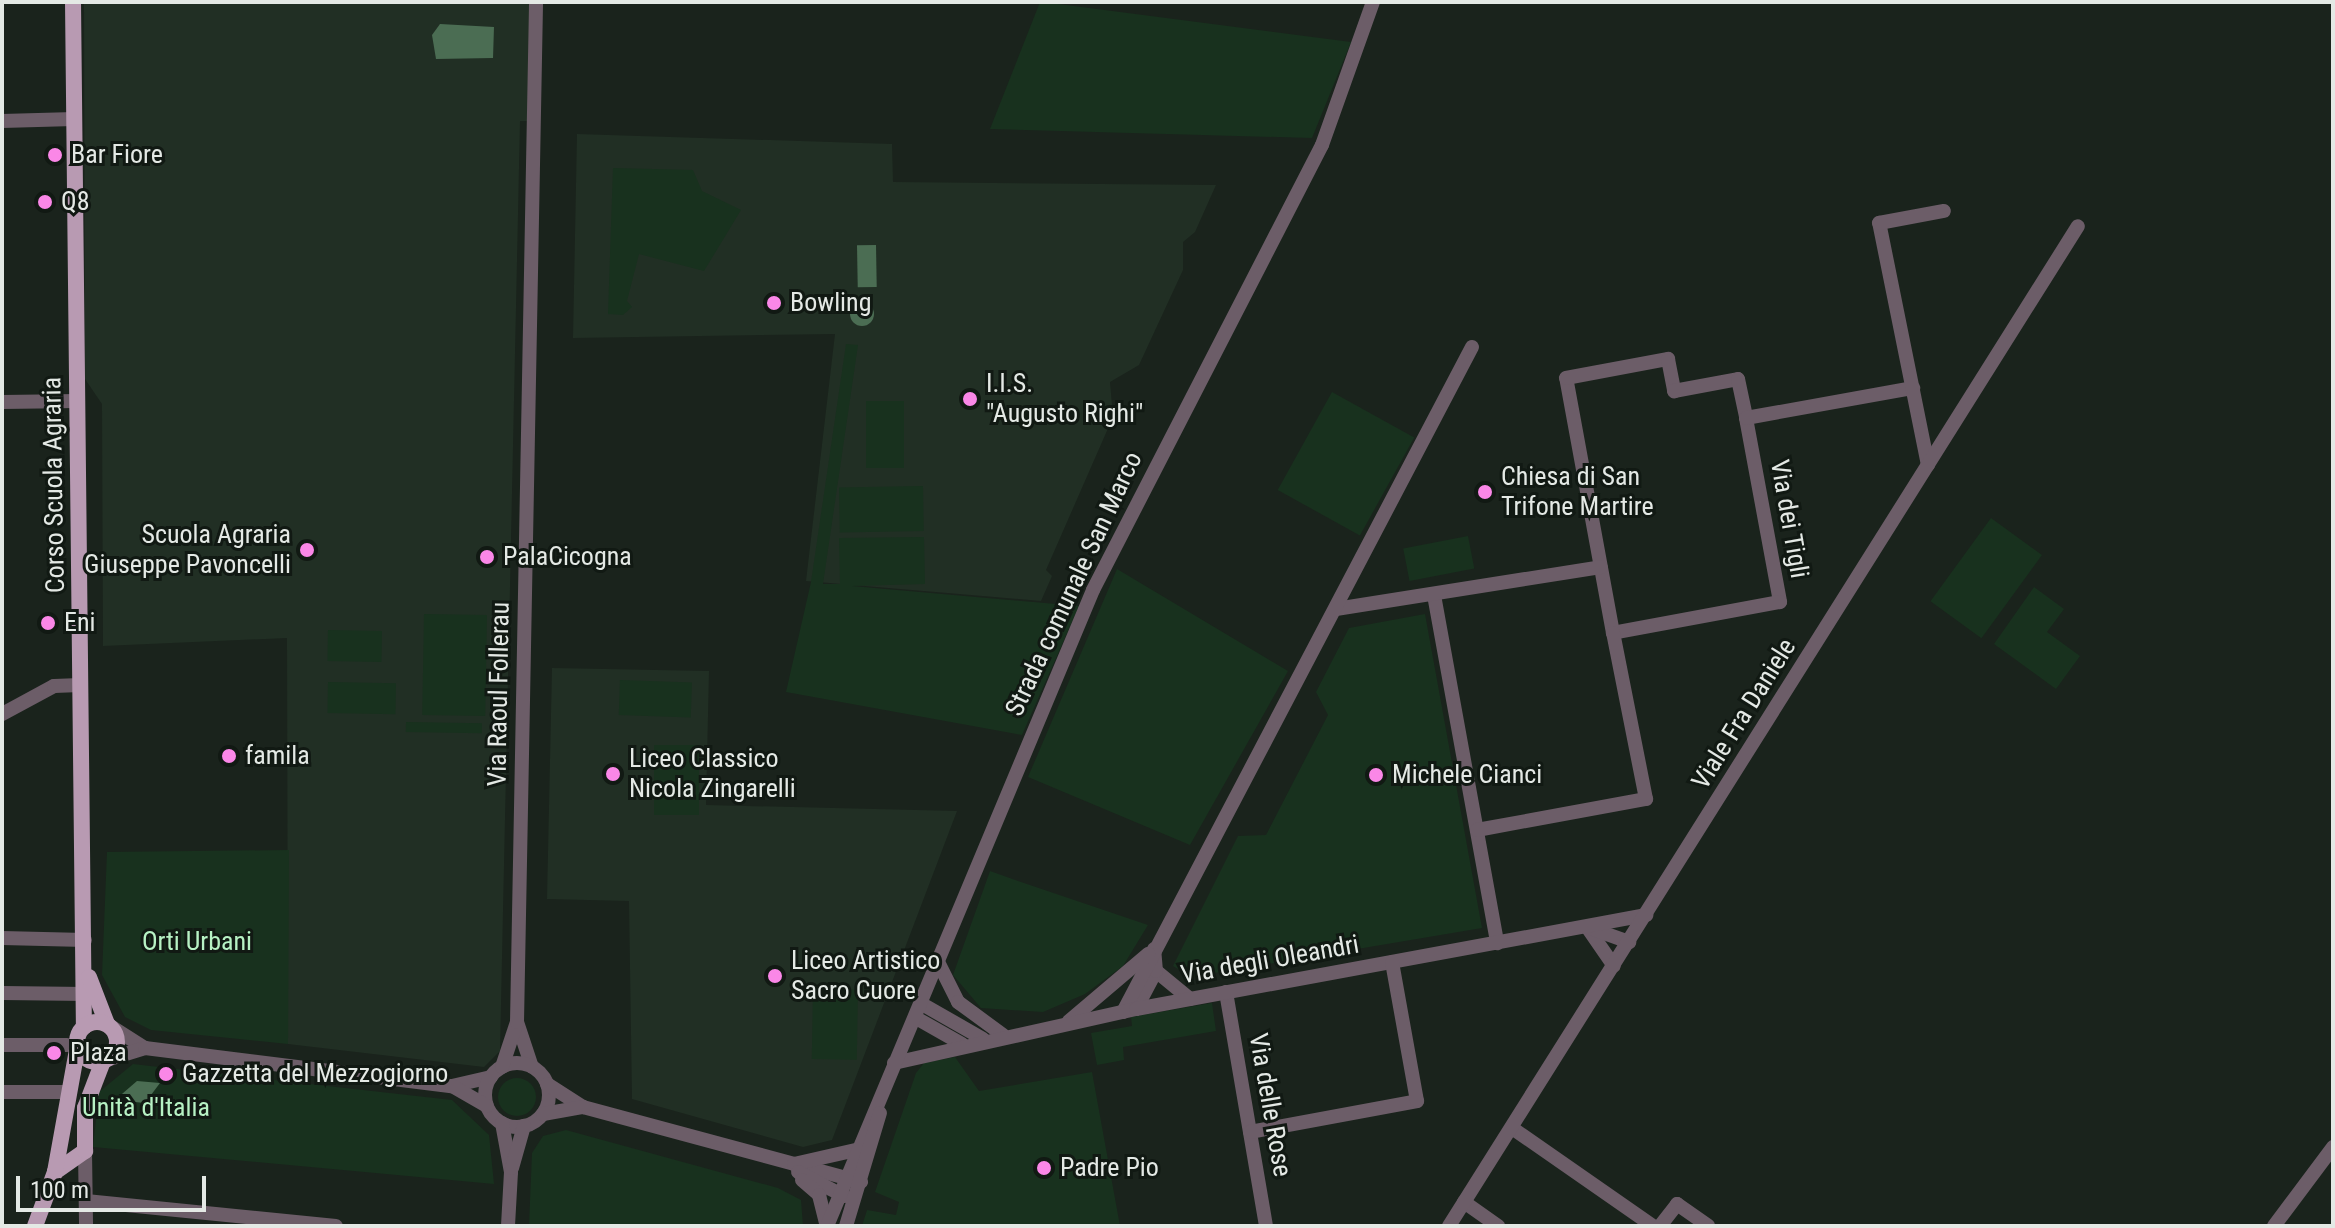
<!DOCTYPE html>
<html>
<head>
<meta charset="utf-8">
<style>
  body { margin:0 }
  #map { position:relative; width:2335px; height:1228px; overflow:hidden; background:#1a231c; font-family:"Roboto Condensed",sans-serif }
  div>[style] { position:absolute }
  [style*='--x'] { left:calc(var(--x)*1px); top:calc(var(--y)*1px); width:calc(var(--w)*1px); rotate:calc(var(--a)*1deg) }
  .built>* { inset:0; background:#212f24 }
  .green>* { inset:0; background:#18311e; transform-origin:0 0 }
  .round { border-radius:50% }
  .water>* { inset:0; background:#4b6d53; transform-origin:0 0 }
  .minor>* { height:14px; margin:-7px; padding:0 7px; transform-origin:7px; border-radius:7px; background:#6c5d68 }
  .minor>.ring { margin:-7px; padding:0; box-sizing:content-box; background:none; border:14px solid #6c5d68; border-radius:50% }
  .major>* { height:16px; margin:-8px; padding:0 8px; transform-origin:8px; border-radius:8px; background:#b89ab2 }
  .major>.ring { margin:-8px; padding:0; box-sizing:content-box; background:none; border:16px solid #b89ab2; border-radius:50% }
  .dots>* { width:22px; height:22px; translate:-50% -50%; box-sizing:border-box; border:4px solid #111913; border-radius:50% }
  span { translate:-50% -50%; white-space:nowrap; text-align:center; line-height:1.15; -webkit-text-stroke:6px #111913; paint-order:stroke }
  .poi-label { font-size:26px; color:#e4e9e5 }
  .left { translate:0 -50%; text-align:left }
  .right { translate:-100% -50%; text-align:right }
  .street-label { font-size:26px; color:#e4e9e5 }
  .park-label { font-size:26px; color:#b7f2c4 }
  .frame { position:absolute; inset:0; border:4px solid #e4e9e5; pointer-events:none }
  .scale { position:absolute; left:16px; top:1176px; width:190px; height:36px; box-sizing:border-box; border:4px solid #e4e9e5; border-top:0; padding-left:10px; font-size:24px; line-height:28px; white-space:nowrap; color:#e4e9e5; -webkit-text-stroke:6px #111913; paint-order:stroke }
</style>
</head>
<body>
<div id="map">
  <div class="built">
    <i style="clip-path:polygon(84px 2px,531px 2px,530px 121px,520px 121px,500px 1051px,484px 1067px,288px 1044px,287px 638px,103px 646px,102px 404px,85px 379px)"></i>
    <i style="clip-path:polygon(577px 134px,892px 144px,893px 182px,1216px 185px,1195px 232px,1183px 242px,1183px 270px,1139px 365px,1110px 382px,1113px 417px,1046px 570px,1052px 576px,1041px 601px,806px 581px,835px 334px,573px 338px)"></i>
    <i style="clip-path:polygon(552px 668px,709px 671px,706px 805px,957px 811px,832px 1140px,803px 1147px,632px 1099px,629px 901px,547px 899px)"></i>
  </div>
  <div class="green">
    <i style="clip-path:polygon(1040px 2px,1043px 2px,1351px 42px,1312px 138px,990px 129px)"></i>
    <i style="clip-path:polygon(613px 168px,693px 170px,702px 191px,741px 210px,704px 271px,639px 254px,627px 301px,632px 307px,623px 315px,608px 314px)"></i>
    <i style="clip-path:polygon(846px 344px,858px 345px,823px 584px,840px 584px,839px 538px,924px 537px,925px 584px,852px 586px,1079px 606px,1022px 735px,786px 692px,811px 582px)"></i>
    <i style="left:1332px;top:392px;width:94px;height:112px;rotate:29deg"></i>
    <i style="left:866px;top:401px;width:38px;height:67px"></i>
    <i style="left:923px;top:486px;width:45px;height:84px;rotate:89deg"></i>
    <i style="left:1991px;top:518px;width:63px;height:103px;rotate:36deg"></i>
    <i style="left:1468px;top:536px;width:33px;height:66px;rotate:79deg"></i>
    <i style="clip-path:polygon(1117px 569px,1288px 671px,1190px 845px,1028px 777px)"></i>
    <i style="clip-path:polygon(2034px 587px,2064px 609px,2047px 632px,2080px 656px,2056px 689px,1994px 644px)"></i>
    <i style="left:424px;top:614px;width:63px;height:101px;rotate:1deg"></i>
    <i style="clip-path:polygon(1425px 614px,1482px 928px,1191px 977px,1173px 966px,1238px 836px,1266px 835px,1328px 715px,1316px 692px,1349px 628px)"></i>
    <i style="left:328px;top:630px;width:54px;height:31px;rotate:1deg"></i>
    <i style="left:620px;top:680px;width:72px;height:35px;rotate:2deg"></i>
    <i style="left:328px;top:682px;width:68px;height:31px;rotate:1deg"></i>
    <i style="left:406px;top:722px;width:76px;height:10px;rotate:1deg"></i>
    <i style="left:654px;top:745px;width:45px;height:70px"></i>
    <i style="clip-path:polygon(289px 850px,288px 1044px,151px 1030px,125px 1017px,102px 975px,107px 852px)"></i>
    <i style="clip-path:polygon(990px 871px,1018px 881px,1148px 925px,1123px 966px,1085px 994px,1043px 1012px,981px 1008px,953px 975px)"></i>
    <i style="left:813px;top:989px;width:45px;height:70px;rotate:1deg"></i>
    <i style="clip-path:polygon(1212px 1003px,1216px 1031px,1123px 1047px,1124px 1060px,1097px 1065px,1091px 1033px,1132px 1026px,1131px 1017px)"></i>
    <i style="clip-path:polygon(955px 1057px,979px 1091px,1092px 1072px,1120px 1226px,862px 1226px,867px 1210px,896px 1215px,899px 1202px,875px 1192px,916px 1073px,924px 1063px)"></i>
    <i style="clip-path:polygon(133px 1064px,452px 1100px,489px 1135px,494px 1184px,93px 1147px,99px 1092px)"></i>
    <i class="round" style="left:498px;top:1078px;width:38px;height:38px"></i>
    <i style="clip-path:polygon(566px 1130px,778px 1188px,801px 1200px,803px 1226px,529px 1226px,532px 1153px,543px 1136px)"></i>
  </div>
  <div class="water">
    <i style="clip-path:polygon(440px 24px,494px 27px,493px 58px,436px 59px,432px 35px)"></i>
    <i style="left:876px;top:245px;width:42px;height:19px;rotate:89deg"></i>
    <i class="round" style="left:850px;top:302px;width:24px;height:24px"></i>
    <i style="clip-path:polygon(137px 1081px,160px 1083px,145px 1103px,115px 1100px)"></i>
  </div>
  <div class="minor">
    <i style="--x:2;--y:121;--w:72;--a:-1.6"></i>
    <i style="--x:2;--y:402;--w:75;--a:-0.8"></i>
    <i style="--x:1746;--y:418;--w:187;--a:79.5"></i>
    <i style="--x:1780;--y:602;--w:170;--a:169.5"></i>
    <i style="--x:1613;--y:633;--w:259;--a:-100.4"></i>
    <i style="--x:1566;--y:378;--w:104;--a:-10.6"></i>
    <i style="--x:1668;--y:359;--w:33;--a:79"></i>
    <i style="--x:1674;--y:391;--w:65;--a:-10.6"></i>
    <i style="--x:1738;--y:379;--w:40;--a:78"></i>
    <i style="--x:1746;--y:418;--w:170;--a:-10.2"></i>
    <i style="--x:1928;--y:465;--w:247;--a:-101.4"></i>
    <i style="--x:1879;--y:223;--w:66;--a:-10.5"></i>
    <i style="--x:1434;--y:595;--w:354;--a:79.7"></i>
    <i style="--x:1336;--y:609;--w:268;--a:-9"></i>
    <i style="--x:2;--y:714;--w:59;--a:-28.3"></i>
    <i style="--x:54;--y:686;--w:26;--a:-2"></i>
    <i style="--x:1477;--y:830;--w:172;--a:-10.4"></i>
    <i style="--x:1646;--y:799;--w:169;--a:-101.2"></i>
    <i style="--x:1587;--y:927;--w:47;--a:55.3"></i>
    <i style="--x:1587;--y:927;--w:45;--a:19.7"></i>
    <i style="--x:2;--y:938;--w:83;--a:1.4"></i>
    <i style="--x:938;--y:962;--w:45;--a:63.4"></i>
    <i style="--x:958;--y:1002;--w:56;--a:36.3"></i>
    <i style="--x:1156;--y:971;--w:44;--a:39.5"></i>
    <i style="--x:1226;--y:992;--w:237;--a:80.3"></i>
    <i style="--x:2;--y:993;--w:84;--a:0.7"></i>
    <i style="--x:922;--y:1004;--w:70;--a:29.8"></i>
    <i style="--x:1136;--y:1009;--w:43;--a:-62.2"></i>
    <i style="--x:1156;--y:971;--w:22;--a:-95"></i>
    <i style="--x:1123;--y:1012;--w:751;--a:-62.31"></i>
    <i style="--x:916;--y:1018;--w:53;--a:29.5"></i>
    <i style="--x:1069;--y:1021;--w:104;--a:-40.3"></i>
    <i style="--x:517;--y:1022;--w:47;--a:71.6"></i>
    <i style="--x:107;--y:1024;--w:45;--a:32.3"></i>
    <i style="--x:2;--y:1045;--w:65;--a:0"></i>
    <i style="--x:103;--y:1061;--w:44;--a:-17.2"></i>
    <i style="--x:145;--y:1048;--w:309;--a:7.1"></i>
    <i style="--x:452;--y:1086;--w:40;--a:-13"></i>
    <i style="--x:894;--y:1063;--w:248;--a:-12.6"></i>
    <i style="--x:1136;--y:1009;--w:519;--a:-10.44"></i>
    <i class="ring" style="left:485px;top:1063px;width:50px;height:50px"></i>
    <i style="--x:502;--y:1067;--w:47;--a:-71.6"></i>
    <i style="--x:517;--y:1022;--w:1020;--a:-88.93"></i>
    <i style="--x:547;--y:1084;--w:43;--a:32.6"></i>
    <i style="--x:583;--y:1107;--w:288;--a:15.1"></i>
    <i style="--x:452;--y:1086;--w:40;--a:29.7"></i>
    <i style="--x:2;--y:1092;--w:68;--a:0"></i>
    <i style="--x:543;--y:1114;--w:41;--a:-9.9"></i>
    <i style="--x:502;--y:1123;--w:50;--a:79.6"></i>
    <i style="--x:511;--y:1172;--w:54;--a:93.2"></i>
    <i style="--x:1512;--y:1128;--w:172;--a:34.8"></i>
    <i style="--x:1250;--y:1132;--w:170;--a:-10.5"></i>
    <i style="--x:1417;--y:1101;--w:141;--a:-100.2"></i>
    <i style="--x:85;--y:1151;--w:75;--a:89.2"></i>
    <i style="--x:794;--y:1164;--w:64;--a:-12.7"></i>
    <i style="--x:512;--y:1168;--w:44;--a:-74.1"></i>
    <i style="--x:798;--y:1172;--w:52;--a:27.6"></i>
    <i style="--x:802;--y:1180;--w:23;--a:41"></i>
    <i style="--x:819;--y:1195;--w:32;--a:76"></i>
    <i style="--x:86;--y:1201;--w:251;--a:5.7"></i>
    <i style="--x:1464;--y:1202;--w:42;--a:35.2"></i>
    <i style="--x:827;--y:1226;--w:689;--a:-67.3"></i>
    <i style="--x:1093;--y:590;--w:500;--a:-62.77"></i>
    <i style="--x:1322;--y:145;--w:152;--a:-70.4"></i>
    <i style="--x:846;--y:1226;--w:118;--a:-73.3"></i>
    <i style="--x:1449;--y:1226;--w:1181;--a:-57.83"></i>
    <i style="--x:1660;--y:1226;--w:28;--a:-52"></i>
    <i style="--x:1677;--y:1204;--w:38;--a:35"></i>
    <i style="--x:2274;--y:1226;--w:99;--a:-53.2"></i>
  </div>
  <div class="major">
    <i style="--x:73;--y:2;--w:1025;--a:89.39"></i>
    <i style="--x:89;--y:977;--w:50;--a:69"></i>
    <i class="ring" style="left:77px;top:1022px;width:24px;height:24px"></i>
    <i style="--x:55;--y:1172;--w:37;--a:-35"></i>
    <i style="--x:85;--y:1151;--w:43;--a:-90"></i>
    <i style="--x:85;--y:1108;--w:50;--a:-69"></i>
    <i style="--x:35;--y:1226;--w:58;--a:-69.7"></i>
    <i style="--x:55;--y:1172;--w:130;--a:-79.8"></i>
  </div>
  <div class="dots">
    <i style="left:55px;top:155px;background:#fa87e7"></i>
    <i style="left:45px;top:202px;background:#fa87e7"></i>
    <i style="left:774px;top:303px;background:#fa87e7"></i>
    <i style="left:970px;top:399px;background:#fa87e7"></i>
    <i style="left:1485px;top:492px;background:#fa87e7"></i>
    <i style="left:307px;top:550px;background:#fa87e7"></i>
    <i style="left:487px;top:557px;background:#fa87e7"></i>
    <i style="left:48px;top:623px;background:#fa87e7"></i>
    <i style="left:229px;top:756px;background:#fa87e7"></i>
    <i style="left:613px;top:774px;background:#fa87e7"></i>
    <i style="left:1376px;top:775px;background:#fa87e7"></i>
    <i style="left:775px;top:976px;background:#fa87e7"></i>
    <i style="left:54px;top:1053px;background:#fa87e7"></i>
    <i style="left:166px;top:1074px;background:#fa87e7"></i>
    <i style="left:1044px;top:1168px;background:#fa87e7"></i>
  </div>
  <div class="poi-label">
    <span class="left" style="left:71px;top:155px">Bar Fiore</span>
    <span class="left" style="left:61px;top:202px">Q8</span>
    <span class="left" style="left:790px;top:303px">Bowling</span>
    <span class="left" style="left:986px;top:399px">I.I.S.<br>"Augusto Righi"</span>
    <span class="left" style="left:1501px;top:492px">Chiesa di San<br>Trifone Martire</span>
    <span class="right" style="left:291px;top:550px">Scuola Agraria<br>Giuseppe Pavoncelli</span>
    <span class="left" style="left:503px;top:557px">PalaCicogna</span>
    <span class="left" style="left:64px;top:623px">Eni</span>
    <span class="left" style="left:245px;top:756px">famila</span>
    <span class="left" style="left:629px;top:774px">Liceo Classico<br>Nicola Zingarelli</span>
    <span class="left" style="left:1392px;top:775px">Michele Cianci</span>
    <span class="left" style="left:791px;top:976px">Liceo Artistico<br>Sacro Cuore</span>
    <span class="left" style="left:70px;top:1053px">Plaza</span>
    <span class="left" style="left:182px;top:1074px">Gazzetta del Mezzogiorno</span>
    <span class="left" style="left:1060px;top:1168px">Padre Pio</span>
  </div>
  <div class="street-label">
    <span style="left:54px;top:485px;rotate:-91deg">Corso Scuola Agraria</span>
    <span style="left:1789px;top:519px;rotate:80deg">Via dei Tigli</span>
    <span style="left:1074px;top:584px;rotate:-65deg">Strada comunale San Marco</span>
    <span style="left:499px;top:694px;rotate:-89deg">Via Raoul Follerau</span>
    <span style="left:1744px;top:714px;rotate:-58deg">Viale Fra Daniele</span>
    <span style="left:1270px;top:960px;rotate:-10deg">Via degli Oleandri</span>
    <span style="left:1270px;top:1105px;rotate:80deg">Via delle Rose</span>
  </div>
  <div class="park-label">
    <span style="left:197px;top:942px">Orti Urbani</span>
    <span style="left:146px;top:1108px">Unità d'Italia</span>
  </div>
  <div class="frame"></div>
  <div class="scale">100 m</div>
</div>
</body>
</html>
